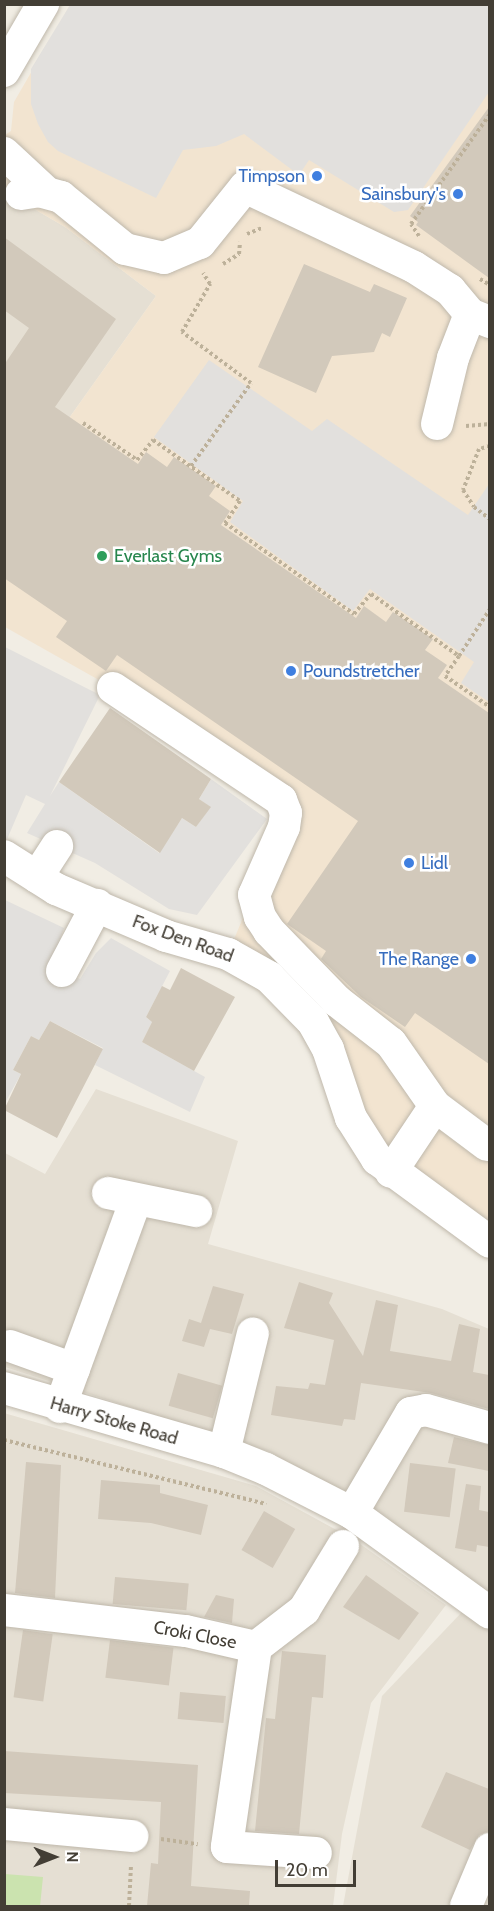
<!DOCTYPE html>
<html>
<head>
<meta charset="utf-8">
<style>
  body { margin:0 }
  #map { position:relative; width:494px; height:1911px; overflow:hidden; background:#f1ede4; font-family:Cabin,sans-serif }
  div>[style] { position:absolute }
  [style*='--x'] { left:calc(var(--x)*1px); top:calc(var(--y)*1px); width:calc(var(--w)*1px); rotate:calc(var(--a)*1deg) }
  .residential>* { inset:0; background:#e5dfd3 }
  .commercial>* { inset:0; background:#f2e4d0 }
  .green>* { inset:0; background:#cbe3af }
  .parking>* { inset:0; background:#e2e0dd }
  .building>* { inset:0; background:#d2c9bb; transform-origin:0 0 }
  .path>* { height:4px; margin-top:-2px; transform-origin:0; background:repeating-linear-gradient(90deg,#bdb19a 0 3px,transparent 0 6px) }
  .roads { filter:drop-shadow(0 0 2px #bfb8ab) drop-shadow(0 0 2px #bfb8ab) }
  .minor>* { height:32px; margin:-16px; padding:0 16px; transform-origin:16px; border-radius:16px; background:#fff }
  .dots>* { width:16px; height:16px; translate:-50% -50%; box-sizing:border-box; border:3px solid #fff; border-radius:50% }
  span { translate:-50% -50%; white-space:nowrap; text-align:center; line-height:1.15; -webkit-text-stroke:5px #fff; paint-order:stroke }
  .shop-label { font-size:18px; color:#366cbe }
  .right { translate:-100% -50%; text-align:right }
  .left { translate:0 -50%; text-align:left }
  .leisure-label { font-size:18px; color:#27864d }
  .street-label { font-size:18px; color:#433e35 }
  .frame { position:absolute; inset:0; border:6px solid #433e35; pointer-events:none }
  .north { position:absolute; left:24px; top:1827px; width:60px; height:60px; -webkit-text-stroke:4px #fff; paint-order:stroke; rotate:90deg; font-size:16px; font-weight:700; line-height:24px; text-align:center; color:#433e35 }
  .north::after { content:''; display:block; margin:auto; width:21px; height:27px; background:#433e35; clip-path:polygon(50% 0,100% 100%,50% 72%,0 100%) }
  .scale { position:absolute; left:275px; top:1860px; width:81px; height:27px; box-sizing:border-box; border:3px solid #433e35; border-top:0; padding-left:8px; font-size:18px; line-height:21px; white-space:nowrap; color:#433e35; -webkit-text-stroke:4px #fff; paint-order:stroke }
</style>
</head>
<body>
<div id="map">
  <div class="residential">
    <i style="clip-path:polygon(5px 192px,65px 227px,156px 296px,5px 508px)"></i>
    <i style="clip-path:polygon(96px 1089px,238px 1141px,208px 1244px,442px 1309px,489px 1329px,489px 1594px,384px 1516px,270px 1452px,5px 1367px,5px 1153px,45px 1174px)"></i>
    <i style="clip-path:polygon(4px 1413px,256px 1486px,353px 1539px,446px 1605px,371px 1703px,342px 1834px,333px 1906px,5px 1906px)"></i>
    <i style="clip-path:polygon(462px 1612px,489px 1629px,489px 1906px,343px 1906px,382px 1696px)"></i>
  </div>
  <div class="commercial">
    <i style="clip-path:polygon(70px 5px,489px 5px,489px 1242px,391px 1172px,328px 1049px,228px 954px,286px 813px,113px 688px,5px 627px,5px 508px,156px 296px,65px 227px,5px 192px,5px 135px,11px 131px,14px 102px)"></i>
  </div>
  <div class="green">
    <i style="clip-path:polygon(5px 1874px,43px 1877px,40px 1906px,5px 1906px)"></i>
  </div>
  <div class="parking">
    <i style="clip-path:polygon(70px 5px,489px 5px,489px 92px,408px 210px,394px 212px,309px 160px,299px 175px,244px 134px,216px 146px,183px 150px,156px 198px,58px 151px,48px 142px,38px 124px,31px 104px,31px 69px)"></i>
    <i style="clip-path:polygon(209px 360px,312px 431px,327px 419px,468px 515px,489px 484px,489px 702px,461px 683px,474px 662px,370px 589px,353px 611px,230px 522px,243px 501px,154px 437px)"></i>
    <i style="clip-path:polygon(5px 647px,100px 695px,50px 796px,59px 782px,159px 853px,182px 818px,196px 827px,210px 807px,199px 799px,211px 779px,267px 819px,197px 915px,169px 909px,95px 863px,27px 833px,45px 804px,26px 795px,5px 844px)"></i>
    <i style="clip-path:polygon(5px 900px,64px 928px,51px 967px,80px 979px,96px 953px,111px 938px,170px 971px,146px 1017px,152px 1022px,142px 1042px,205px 1077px,190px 1112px,95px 1065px,103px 1048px,50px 1021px,39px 1040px,31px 1036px,13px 1070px,21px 1074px,5px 1103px)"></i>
  </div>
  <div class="building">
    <i style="clip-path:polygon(489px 107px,489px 278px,416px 225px,418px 222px,410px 216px)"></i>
    <i style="clip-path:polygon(4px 237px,116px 319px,55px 407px,138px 464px,146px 452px,167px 467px,174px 457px,216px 486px,209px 496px,230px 511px,221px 525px,356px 618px,364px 606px,386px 622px,393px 612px,433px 639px,425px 650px,447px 665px,438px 678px,489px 713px,489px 1064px,415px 1013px,405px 1027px,361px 997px,321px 959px,326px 951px,287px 924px,358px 821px,117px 655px,106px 671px,56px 637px,67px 621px,4px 578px,4px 365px,29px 328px,4px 310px)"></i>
    <i style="clip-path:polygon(304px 264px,370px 292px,374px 284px,407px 298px,390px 337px,382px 333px,374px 352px,332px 356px,316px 393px,258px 367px)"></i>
    <i style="clip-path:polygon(110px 708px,211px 779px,199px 799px,211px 807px,196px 827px,182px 818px,160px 853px,59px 782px)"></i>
    <i style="clip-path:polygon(181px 968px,235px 997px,194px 1071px,142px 1042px,152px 1022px,146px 1017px,162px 986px,170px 990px)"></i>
    <i style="clip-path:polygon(50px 1021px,103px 1049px,57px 1138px,4px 1110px,21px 1074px,13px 1070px,31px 1036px,39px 1040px)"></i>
    <i style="clip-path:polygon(299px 1282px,333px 1293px,329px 1303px,363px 1356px,376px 1300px,398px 1305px,390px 1351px,451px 1361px,459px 1324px,480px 1329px,473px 1372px,489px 1375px,489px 1409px,431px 1393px,361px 1383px,355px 1420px,344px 1419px,342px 1426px,271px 1415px,276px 1386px,308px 1389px,310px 1383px,325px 1385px,334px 1340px,284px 1328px)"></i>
    <i style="clip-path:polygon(213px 1286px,244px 1294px,232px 1334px,210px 1329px,204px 1347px,182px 1341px,189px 1319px,201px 1323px)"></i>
    <i style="left:178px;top:1373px;width:46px;height:34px;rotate:16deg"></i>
    <i style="clip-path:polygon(454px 1437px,489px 1445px,489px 1471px,448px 1463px)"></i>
    <i style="clip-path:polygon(26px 1462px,61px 1465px,55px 1598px,15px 1593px)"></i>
    <i style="left:410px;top:1463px;width:46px;height:49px;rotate:7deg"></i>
    <i style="clip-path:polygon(101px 1480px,160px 1485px,160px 1493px,208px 1505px,201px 1535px,151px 1523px,98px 1519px)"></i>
    <i style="clip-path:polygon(466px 1484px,481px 1486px,479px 1510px,489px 1512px,489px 1547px,477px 1545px,476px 1552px,455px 1548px)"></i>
    <i style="left:264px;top:1511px;width:36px;height:45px;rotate:30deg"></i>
    <i style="clip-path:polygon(366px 1575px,419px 1613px,399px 1640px,343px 1607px)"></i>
    <i style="left:115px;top:1577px;width:74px;height:27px;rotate:5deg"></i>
    <i style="clip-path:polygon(216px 1595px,234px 1599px,232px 1623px,204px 1617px)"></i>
    <i style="left:23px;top:1630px;width:30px;height:68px;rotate:8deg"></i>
    <i style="left:110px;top:1640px;width:64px;height:38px;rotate:7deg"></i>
    <i style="clip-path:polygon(282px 1651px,326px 1655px,323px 1698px,312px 1697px,299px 1834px,255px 1831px,266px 1718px,275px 1719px)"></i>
    <i style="left:180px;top:1692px;width:46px;height:27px;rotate:5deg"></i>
    <i style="clip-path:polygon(4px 1751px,198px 1765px,191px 1886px,250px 1891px,249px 1906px,147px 1906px,151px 1863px,158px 1864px,161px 1802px,4px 1793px)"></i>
    <i style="clip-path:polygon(446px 1772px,489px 1789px,489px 1831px,479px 1835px,470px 1850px,421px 1827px)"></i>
  </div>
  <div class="path">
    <i style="--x:247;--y:234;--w:16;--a:-22"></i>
    <i style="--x:419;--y:236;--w:14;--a:-124"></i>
    <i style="--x:411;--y:224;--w:135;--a:-54.3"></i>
    <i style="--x:223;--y:264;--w:19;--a:-32"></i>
    <i style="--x:239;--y:254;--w:12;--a:-85"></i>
    <i style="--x:480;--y:279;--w:12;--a:31"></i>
    <i style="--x:83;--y:423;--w:65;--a:34.4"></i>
    <i style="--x:137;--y:460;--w:26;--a:-51"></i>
    <i style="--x:153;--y:440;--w:106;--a:35"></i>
    <i style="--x:240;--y:501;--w:27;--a:124"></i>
    <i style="--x:225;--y:523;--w:158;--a:35.2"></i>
    <i style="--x:354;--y:614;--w:26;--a:-50"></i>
    <i style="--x:371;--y:594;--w:108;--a:35.2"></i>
    <i style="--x:459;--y:656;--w:24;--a:125"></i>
    <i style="--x:445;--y:676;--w:55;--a:34.6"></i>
    <i style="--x:466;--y:426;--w:24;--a:-5"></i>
    <i style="--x:490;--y:446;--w:11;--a:165"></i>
    <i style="--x:479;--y:449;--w:44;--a:111.3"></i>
    <i style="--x:463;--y:490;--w:20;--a:57"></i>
    <i style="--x:474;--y:507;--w:20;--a:37"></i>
    <i style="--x:191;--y:466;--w:102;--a:-54.1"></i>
    <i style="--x:251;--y:383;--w:86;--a:-143.5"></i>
    <i style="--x:182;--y:332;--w:56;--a:-59.7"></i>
    <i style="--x:210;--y:284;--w:13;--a:-122"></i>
    <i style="--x:459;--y:656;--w:56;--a:-56.6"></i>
    <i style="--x:4;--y:1440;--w:270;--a:13.7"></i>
    <i style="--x:161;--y:1839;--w:37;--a:8"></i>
    <i style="--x:129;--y:1906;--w:41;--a:-87.2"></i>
  </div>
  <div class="roads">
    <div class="minor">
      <i style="--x:4;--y:71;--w:78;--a:-59.8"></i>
      <i style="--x:4;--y:153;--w:57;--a:42.9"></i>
      <i style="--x:21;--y:194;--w:18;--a:-9"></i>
      <i style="--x:39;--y:191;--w:23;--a:15"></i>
      <i style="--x:61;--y:197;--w:82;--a:39.1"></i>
      <i style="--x:125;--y:249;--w:40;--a:13"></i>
      <i style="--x:164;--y:258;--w:39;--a:-23"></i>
      <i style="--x:200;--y:243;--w:72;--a:-51.2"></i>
      <i style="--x:245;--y:187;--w:187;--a:25.3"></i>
      <i style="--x:414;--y:267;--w:43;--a:32.6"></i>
      <i style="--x:450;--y:290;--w:31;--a:50"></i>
      <i style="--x:470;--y:314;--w:22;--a:22"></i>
      <i style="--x:437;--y:424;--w:68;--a:-76.4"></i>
      <i style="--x:453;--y:358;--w:47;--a:-68.9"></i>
      <i style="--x:113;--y:688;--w:202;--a:33.7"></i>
      <i style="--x:281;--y:800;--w:14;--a:69"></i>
      <i style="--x:286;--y:813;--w:14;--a:98"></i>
      <i style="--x:284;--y:827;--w:74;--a:113.8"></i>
      <i style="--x:254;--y:895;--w:23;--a:75"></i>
      <i style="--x:260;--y:917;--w:17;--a:57"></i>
      <i style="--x:269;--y:931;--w:98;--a:45.8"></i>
      <i style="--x:337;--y:1001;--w:68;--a:37.9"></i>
      <i style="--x:391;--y:1043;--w:77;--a:55.1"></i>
      <i style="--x:435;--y:1106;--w:65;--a:36.9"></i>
      <i style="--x:4;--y:856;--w:62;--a:32.4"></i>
      <i style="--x:56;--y:889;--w:120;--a:23.1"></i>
      <i style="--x:166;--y:936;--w:65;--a:16.2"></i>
      <i style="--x:228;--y:954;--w:47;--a:29.3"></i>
      <i style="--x:269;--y:977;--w:63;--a:45.6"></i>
      <i style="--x:313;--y:1022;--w:31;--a:61"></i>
      <i style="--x:328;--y:1049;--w:73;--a:71.6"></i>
      <i style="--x:351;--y:1118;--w:49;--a:57.6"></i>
      <i style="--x:377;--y:1159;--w:140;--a:36.3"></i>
      <i style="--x:37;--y:877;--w:37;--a:-57"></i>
      <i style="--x:62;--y:971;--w:75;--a:-62.1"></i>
      <i style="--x:391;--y:1172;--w:79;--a:-56.3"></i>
      <i style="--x:108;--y:1193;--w:90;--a:11.6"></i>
      <i style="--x:10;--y:1346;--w:68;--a:19.8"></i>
      <i style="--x:4;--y:1388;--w:229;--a:16.2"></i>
      <i style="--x:224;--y:1452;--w:45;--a:22"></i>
      <i style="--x:266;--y:1469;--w:97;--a:27.1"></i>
      <i style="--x:352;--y:1513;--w:170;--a:35.9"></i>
      <i style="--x:60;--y:1407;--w:221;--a:-69.9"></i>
      <i style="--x:224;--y:1452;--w:122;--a:-76.3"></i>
      <i style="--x:352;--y:1513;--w:116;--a:-59.5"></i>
      <i style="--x:411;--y:1413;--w:15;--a:-11"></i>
      <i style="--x:426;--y:1410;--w:66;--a:15.7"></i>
      <i style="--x:4;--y:1610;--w:183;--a:6.6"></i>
      <i style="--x:186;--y:1631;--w:72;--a:12.9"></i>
      <i style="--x:256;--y:1647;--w:202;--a:98.3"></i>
      <i style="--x:227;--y:1847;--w:89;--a:3.9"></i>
      <i style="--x:256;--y:1647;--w:61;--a:-37.6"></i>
      <i style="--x:304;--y:1610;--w:75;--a:-58.6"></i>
      <i style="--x:4;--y:1824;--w:129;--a:5.4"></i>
      <i style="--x:466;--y:1906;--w:62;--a:-67.2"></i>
    </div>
  </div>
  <div class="dots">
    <i style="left:317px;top:176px;background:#3f7fe0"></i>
    <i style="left:458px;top:194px;background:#3f7fe0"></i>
    <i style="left:102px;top:556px;background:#2e9e5b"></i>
    <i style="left:291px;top:671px;background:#3f7fe0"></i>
    <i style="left:409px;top:863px;background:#3f7fe0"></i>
    <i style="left:471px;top:959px;background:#3f7fe0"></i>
  </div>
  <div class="shop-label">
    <span class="right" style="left:305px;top:176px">Timpson</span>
    <span class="right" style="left:446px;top:194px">Sainsbury's</span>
    <span class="left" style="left:303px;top:671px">Poundstretcher</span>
    <span class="left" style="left:421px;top:863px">Lidl</span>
    <span class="right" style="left:459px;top:959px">The Range</span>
  </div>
  <div class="leisure-label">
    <span class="left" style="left:114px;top:556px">Everlast Gyms</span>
  </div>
  <div class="street-label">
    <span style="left:183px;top:939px;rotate:20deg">Fox Den Road</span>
    <span style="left:114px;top:1421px;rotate:16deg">Harry Stoke Road</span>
    <span style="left:195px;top:1635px;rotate:11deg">Croki Close</span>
  </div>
  <div class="frame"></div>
  <div class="north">N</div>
  <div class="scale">20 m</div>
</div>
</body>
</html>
